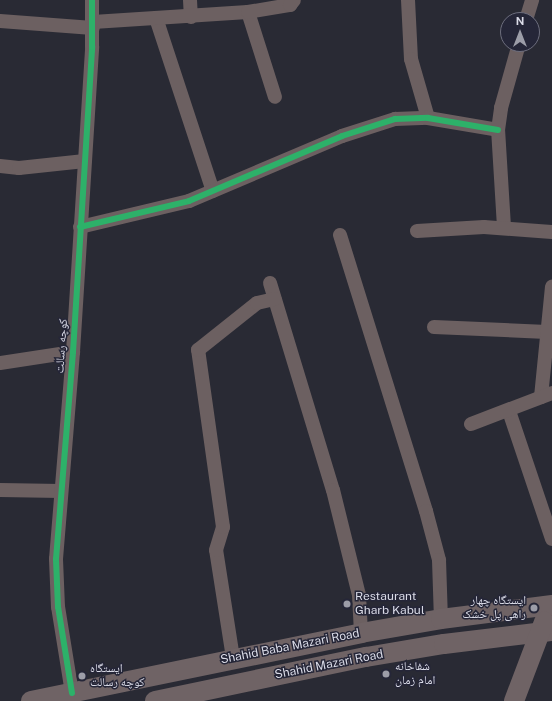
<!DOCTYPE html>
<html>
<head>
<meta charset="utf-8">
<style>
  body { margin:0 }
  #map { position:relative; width:552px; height:701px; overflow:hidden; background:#292a34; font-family:"Public Sans","Noto Naskh Arabic",sans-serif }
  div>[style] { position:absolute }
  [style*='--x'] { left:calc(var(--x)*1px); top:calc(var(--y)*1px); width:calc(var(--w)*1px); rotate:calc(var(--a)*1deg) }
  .street>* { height:14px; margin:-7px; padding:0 7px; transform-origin:7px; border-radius:7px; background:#6c6061 }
  .secondary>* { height:20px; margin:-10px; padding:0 10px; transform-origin:10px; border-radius:10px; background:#6f6365 }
  .cycleway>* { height:6px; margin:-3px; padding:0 3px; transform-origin:3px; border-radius:3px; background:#2db169 }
  .dots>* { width:11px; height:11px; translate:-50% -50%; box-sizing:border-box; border:2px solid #252638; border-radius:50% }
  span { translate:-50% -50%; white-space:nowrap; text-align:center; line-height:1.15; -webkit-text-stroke:3px #252638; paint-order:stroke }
  .street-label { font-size:12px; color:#dadbe7 }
  .poi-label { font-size:12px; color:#dadbe7 }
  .left { translate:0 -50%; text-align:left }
  .right { translate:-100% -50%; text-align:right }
  .north { position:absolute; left:500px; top:12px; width:40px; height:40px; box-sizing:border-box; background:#252638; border:1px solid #6d6e7e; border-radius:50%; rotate:0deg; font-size:11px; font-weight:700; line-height:16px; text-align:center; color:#dadbe7 }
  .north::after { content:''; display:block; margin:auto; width:14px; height:18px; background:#9c9da8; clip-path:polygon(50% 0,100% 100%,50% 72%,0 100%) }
</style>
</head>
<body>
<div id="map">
  <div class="street">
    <i style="--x:190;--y:0;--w:17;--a:87"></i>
    <i style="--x:408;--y:0;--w:59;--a:87.1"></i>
    <i style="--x:411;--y:59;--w:61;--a:73.9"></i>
    <i style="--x:248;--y:12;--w:89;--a:72.4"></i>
    <i style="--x:156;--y:18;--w:182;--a:71.8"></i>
    <i style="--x:526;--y:20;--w:21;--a:-73"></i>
    <i style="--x:0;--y:21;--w:93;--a:4.3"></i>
    <i style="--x:93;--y:22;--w:155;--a:-3.7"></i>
    <i style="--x:248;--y:12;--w:43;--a:-9.5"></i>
    <i style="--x:290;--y:5;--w:6;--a:-51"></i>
    <i style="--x:0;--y:166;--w:19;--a:6"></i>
    <i style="--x:19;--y:168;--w:66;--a:-6.1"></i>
    <i style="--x:80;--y:227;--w:112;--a:-13.4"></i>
    <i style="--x:189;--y:201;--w:166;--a:-23"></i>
    <i style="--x:342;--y:136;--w:56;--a:-17.8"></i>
    <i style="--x:395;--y:119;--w:33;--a:-2"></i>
    <i style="--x:428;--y:118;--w:71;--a:9.7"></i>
    <i style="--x:504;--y:227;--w:97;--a:-93.5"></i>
    <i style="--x:498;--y:130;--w:22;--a:-82"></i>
    <i style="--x:501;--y:108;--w:66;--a:-74.3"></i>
    <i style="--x:417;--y:231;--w:67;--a:-3.4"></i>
    <i style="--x:484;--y:227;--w:68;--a:4.2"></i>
    <i style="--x:340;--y:235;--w:289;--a:72.7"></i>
    <i style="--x:426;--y:511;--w:51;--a:75.1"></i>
    <i style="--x:439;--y:560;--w:59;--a:88.1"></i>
    <i style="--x:270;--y:283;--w:216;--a:73.1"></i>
    <i style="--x:333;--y:490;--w:108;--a:76.1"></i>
    <i style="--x:359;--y:595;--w:38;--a:87"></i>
    <i style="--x:434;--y:327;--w:113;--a:2.5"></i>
    <i style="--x:0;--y:363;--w:74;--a:-8.6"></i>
    <i style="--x:541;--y:397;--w:111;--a:-84.3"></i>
    <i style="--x:509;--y:411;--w:135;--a:71.4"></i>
    <i style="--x:471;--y:424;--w:87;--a:-20.9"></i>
    <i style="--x:0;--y:490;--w:61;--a:0.9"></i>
    <i style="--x:233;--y:658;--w:109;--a:-98.9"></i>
    <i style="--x:216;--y:550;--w:24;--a:-73"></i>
    <i style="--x:223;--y:527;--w:179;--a:-98"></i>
    <i style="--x:198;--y:350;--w:75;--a:-38.5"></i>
    <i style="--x:257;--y:303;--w:18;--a:-13"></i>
    <i style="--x:72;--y:693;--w:87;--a:-99.2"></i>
    <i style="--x:58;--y:607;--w:48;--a:-92.4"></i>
    <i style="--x:56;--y:559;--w:208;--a:-85.3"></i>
    <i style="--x:73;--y:352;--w:306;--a:-86.4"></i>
    <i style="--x:92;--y:47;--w:47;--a:-90"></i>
  </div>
  <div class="secondary">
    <i style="--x:31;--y:701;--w:337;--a:-11.6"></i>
    <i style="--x:361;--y:633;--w:81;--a:-9.9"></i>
    <i style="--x:441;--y:619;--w:112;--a:-7.2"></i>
    <i style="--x:155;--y:701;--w:216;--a:-11.8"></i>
    <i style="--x:366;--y:657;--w:79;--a:-9.5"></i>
    <i style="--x:444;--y:644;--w:109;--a:-6.9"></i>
    <i style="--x:514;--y:701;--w:85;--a:-69.2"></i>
  </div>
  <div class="cycleway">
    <i style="--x:80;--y:227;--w:112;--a:-13.4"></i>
    <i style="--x:189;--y:201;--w:166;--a:-23"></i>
    <i style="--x:342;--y:136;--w:56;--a:-17.8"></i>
    <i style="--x:395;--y:119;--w:33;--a:-2"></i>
    <i style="--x:428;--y:118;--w:71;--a:9.7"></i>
    <i style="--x:72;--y:693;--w:87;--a:-99.2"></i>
    <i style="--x:58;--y:607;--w:48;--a:-92.4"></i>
    <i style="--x:56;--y:559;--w:208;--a:-85.3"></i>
    <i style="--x:73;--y:352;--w:306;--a:-86.4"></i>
    <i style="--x:92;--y:47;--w:47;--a:-90"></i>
  </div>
  <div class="dots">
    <i style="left:347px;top:604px;background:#9c9da8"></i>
    <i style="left:534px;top:608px;background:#9c9da8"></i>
    <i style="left:386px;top:674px;background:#9c9da8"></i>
    <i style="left:82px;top:676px;background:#9c9da8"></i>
  </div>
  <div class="street-label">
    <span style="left:62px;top:346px;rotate:-86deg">کوچه رسالت</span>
    <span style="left:290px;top:647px;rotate:-11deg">Shahid Baba Mazari Road</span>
    <span style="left:329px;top:665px;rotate:-11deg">Shahid Mazari Road</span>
  </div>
  <div class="poi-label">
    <span class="left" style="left:355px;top:604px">Restaurant<br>Gharb Kabul</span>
    <span class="right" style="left:526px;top:608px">ایستگاه چهار<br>راهی پل خشک</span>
    <span class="left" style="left:395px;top:674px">شفاخانه<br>امام زمان</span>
    <span class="left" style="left:90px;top:676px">ایستگاه<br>کوچه رسالت</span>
  </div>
  <div class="north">N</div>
</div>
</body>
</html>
